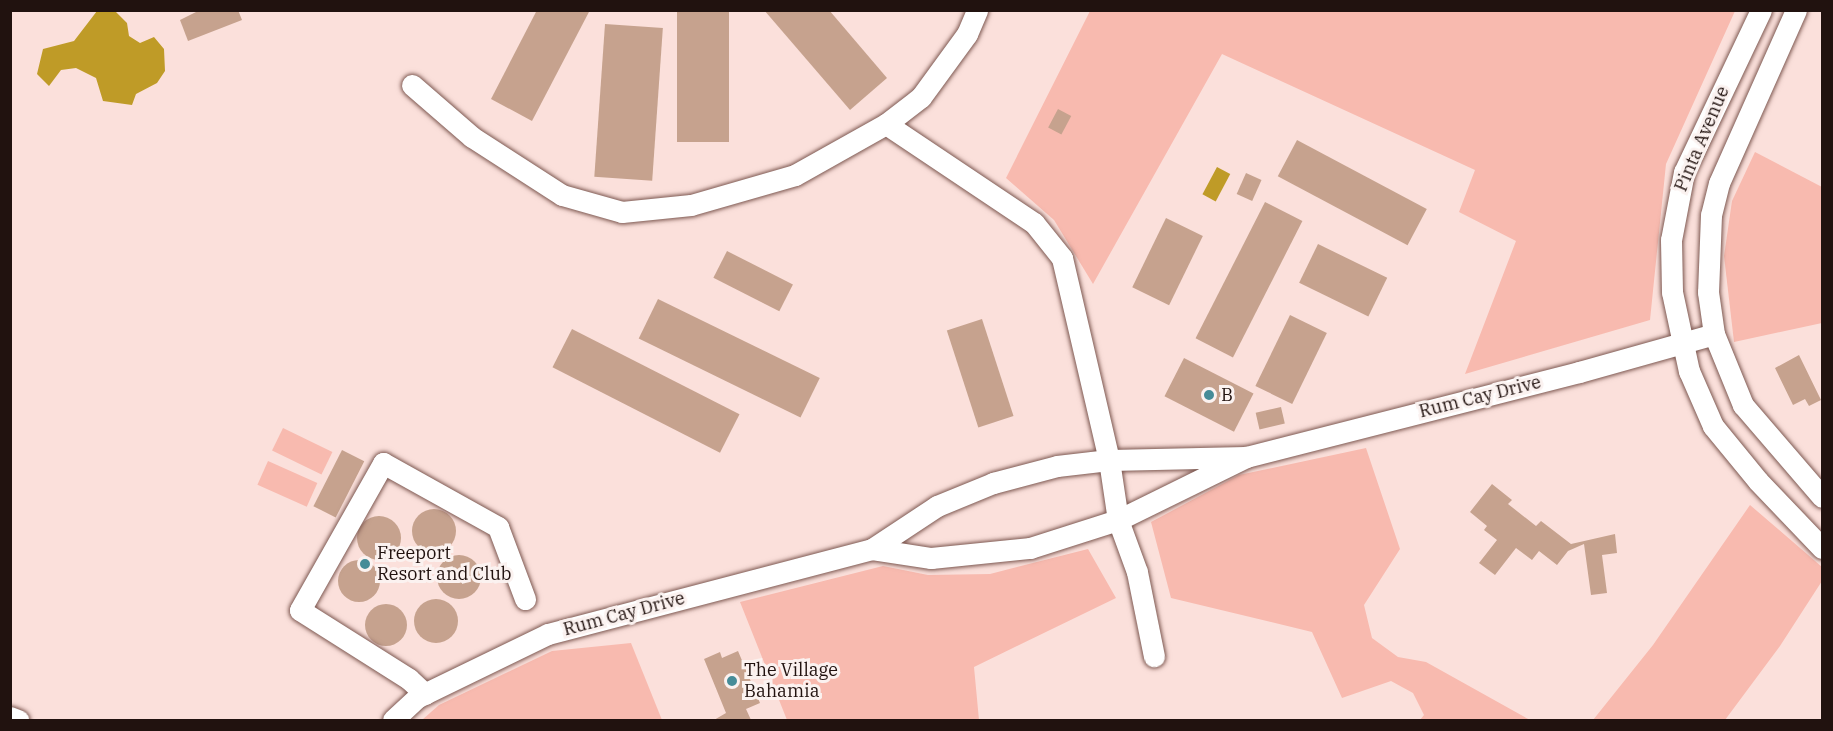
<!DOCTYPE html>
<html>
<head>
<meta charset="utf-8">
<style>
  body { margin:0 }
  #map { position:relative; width:1833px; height:731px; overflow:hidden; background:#fbe0db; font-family:"IBM Plex Serif",serif }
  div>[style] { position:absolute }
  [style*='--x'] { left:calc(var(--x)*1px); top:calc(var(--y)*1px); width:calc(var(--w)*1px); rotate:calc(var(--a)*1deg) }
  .green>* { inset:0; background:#f8baaf; transform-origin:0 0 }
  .water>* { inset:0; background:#bf9b27; transform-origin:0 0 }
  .building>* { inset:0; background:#c6a28e; transform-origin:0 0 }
  .round { border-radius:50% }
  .roads { filter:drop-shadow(0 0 2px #7d5851) drop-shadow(0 0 2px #7d5851) }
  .minor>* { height:21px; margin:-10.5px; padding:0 10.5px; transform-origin:10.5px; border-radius:10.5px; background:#fff }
  .dots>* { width:16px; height:16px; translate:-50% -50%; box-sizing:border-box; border:3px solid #fbf2f0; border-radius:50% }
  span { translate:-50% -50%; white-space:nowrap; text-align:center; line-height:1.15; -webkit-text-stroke:6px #fbf2f0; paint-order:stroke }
  .street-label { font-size:18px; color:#21120f }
  .poi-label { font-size:18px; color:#21120f }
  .left { translate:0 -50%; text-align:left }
  .frame { position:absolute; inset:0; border:12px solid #21120f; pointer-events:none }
</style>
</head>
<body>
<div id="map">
  <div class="green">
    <i style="clip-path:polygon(1090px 11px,1735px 11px,1666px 164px,1650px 320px,1465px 374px,1516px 241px,1459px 212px,1475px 170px,1222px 54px,1093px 284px,1054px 220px,1006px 178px)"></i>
    <i style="clip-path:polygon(1755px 152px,1822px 187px,1822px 323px,1734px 342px,1724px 256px,1732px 201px)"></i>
    <i style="left:283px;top:428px;width:55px;height:25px;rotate:26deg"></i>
    <i style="clip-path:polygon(1366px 448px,1400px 549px,1364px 605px,1372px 638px,1398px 657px,1426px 662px,1530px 720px,1420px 720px,1424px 715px,1413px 693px,1391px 681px,1342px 698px,1312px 632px,1171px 598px,1151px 522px,1239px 475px)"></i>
    <i style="left:268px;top:461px;width:54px;height:26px;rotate:24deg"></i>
    <i style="clip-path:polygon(1750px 505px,1822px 567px,1822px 581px,1780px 646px,1725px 720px,1593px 720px,1653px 645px)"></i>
    <i style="clip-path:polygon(1088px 549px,1116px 598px,974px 667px,979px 720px,787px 720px,740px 602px,883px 566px,928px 575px,990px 574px)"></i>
    <i style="clip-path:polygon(631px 643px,662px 720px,422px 720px,439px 705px,552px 651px)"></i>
  </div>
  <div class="water">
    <i style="clip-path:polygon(97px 11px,116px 12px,127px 23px,129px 36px,140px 43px,154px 37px,164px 49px,165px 71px,157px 83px,136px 94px,132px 105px,103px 101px,96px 78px,76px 68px,61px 70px,49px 86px,37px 74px,43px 49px,74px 41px)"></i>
    <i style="left:1217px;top:167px;width:15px;height:31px;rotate:28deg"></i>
  </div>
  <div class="building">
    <i style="clip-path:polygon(200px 10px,238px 10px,242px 20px,188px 41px,180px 20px)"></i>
    <i style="clip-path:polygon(537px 10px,590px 10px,532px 121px,491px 99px)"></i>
    <i style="left:677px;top:10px;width:52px;height:132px"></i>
    <i style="clip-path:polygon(764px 10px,829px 10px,887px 78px,850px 110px)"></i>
    <i style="left:605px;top:24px;width:58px;height:153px;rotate:4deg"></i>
    <i style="left:1058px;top:109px;width:15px;height:21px;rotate:28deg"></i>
    <i style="left:1297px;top:140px;width:147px;height:41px;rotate:28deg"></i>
    <i style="left:1246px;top:173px;width:17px;height:23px;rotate:24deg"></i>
    <i style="left:1265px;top:202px;width:42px;height:153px;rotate:27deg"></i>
    <i style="left:1166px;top:218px;width:41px;height:77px;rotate:26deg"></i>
    <i style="left:1318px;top:244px;width:77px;height:43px;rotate:26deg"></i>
    <i style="left:727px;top:251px;width:74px;height:30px;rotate:27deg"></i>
    <i style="left:658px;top:299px;width:180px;height:44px;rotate:26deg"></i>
    <i style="left:1290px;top:315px;width:41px;height:79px;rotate:26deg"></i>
    <i style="left:982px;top:319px;width:102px;height:37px;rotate:72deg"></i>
    <i style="left:572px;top:329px;width:188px;height:43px;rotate:27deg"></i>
    <i style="clip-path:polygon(1799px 355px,1821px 400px,1809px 406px,1805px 399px,1793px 405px,1775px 368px)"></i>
    <i style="left:1184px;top:358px;width:78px;height:43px;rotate:27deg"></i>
    <i style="left:1281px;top:407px;width:17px;height:26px;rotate:77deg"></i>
    <i style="left:342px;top:450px;width:25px;height:63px;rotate:27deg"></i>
    <i style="clip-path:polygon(1492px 484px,1512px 500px,1508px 504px,1536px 526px,1541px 521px,1571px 544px,1615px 534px,1617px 553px,1602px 555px,1607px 593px,1591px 595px,1584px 544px,1568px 551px,1557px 565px,1539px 551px,1532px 560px,1516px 548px,1495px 575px,1479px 563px,1497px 540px,1484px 530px,1487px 526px,1470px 512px)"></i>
    <i class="round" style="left:412px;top:509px;width:44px;height:44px"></i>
    <i class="round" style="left:357px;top:516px;width:44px;height:44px"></i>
    <i class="round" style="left:437px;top:555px;width:44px;height:44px"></i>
    <i class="round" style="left:338px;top:560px;width:42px;height:42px"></i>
    <i class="round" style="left:414px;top:599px;width:44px;height:44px"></i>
    <i class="round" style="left:365px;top:604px;width:42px;height:42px"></i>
    <i style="clip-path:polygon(738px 651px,760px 703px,746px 709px,751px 720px,714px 720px,726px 713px,704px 659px,720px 652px,722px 658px)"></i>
  </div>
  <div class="roads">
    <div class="minor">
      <i style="--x:1761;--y:10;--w:179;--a:115.4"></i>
      <i style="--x:1684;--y:172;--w:69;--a:100.8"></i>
      <i style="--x:1671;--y:240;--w:52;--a:88.9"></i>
      <i style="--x:1672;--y:292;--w:81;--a:77.9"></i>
      <i style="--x:1689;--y:371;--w:60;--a:66.4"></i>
      <i style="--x:1713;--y:426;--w:71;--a:50.7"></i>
      <i style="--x:1758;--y:481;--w:93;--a:46.3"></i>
      <i style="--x:1796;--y:10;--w:189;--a:114"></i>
      <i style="--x:1719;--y:183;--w:33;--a:104"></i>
      <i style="--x:1711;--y:215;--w:77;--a:92.2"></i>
      <i style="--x:1708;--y:292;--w:42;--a:81.9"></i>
      <i style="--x:1714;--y:334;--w:77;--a:67.8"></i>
      <i style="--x:1743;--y:405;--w:121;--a:49.3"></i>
      <i style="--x:412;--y:85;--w:79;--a:40.9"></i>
      <i style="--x:472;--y:137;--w:107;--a:32.8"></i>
      <i style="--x:562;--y:195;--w:62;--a:15.8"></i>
      <i style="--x:622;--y:212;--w:69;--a:-5.8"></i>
      <i style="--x:691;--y:205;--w:108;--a:-16.1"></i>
      <i style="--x:795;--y:175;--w:104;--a:-29.3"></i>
      <i style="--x:886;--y:124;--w:44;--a:-37.6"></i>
      <i style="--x:921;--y:97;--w:78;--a:-53.9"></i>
      <i style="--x:967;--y:34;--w:26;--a:-67"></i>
      <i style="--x:886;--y:124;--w:178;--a:33.8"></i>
      <i style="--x:1034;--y:223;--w:45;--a:51.3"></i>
      <i style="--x:1062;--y:258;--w:207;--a:76.9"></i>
      <i style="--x:1109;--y:460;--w:61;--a:81.5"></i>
      <i style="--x:1118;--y:520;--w:55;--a:69.9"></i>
      <i style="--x:1137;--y:572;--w:86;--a:78.6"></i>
      <i style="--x:872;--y:549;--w:60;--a:8.7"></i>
      <i style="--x:931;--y:558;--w:100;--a:-5.8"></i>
      <i style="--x:1030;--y:548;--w:92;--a:-17.7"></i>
      <i style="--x:1118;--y:520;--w:143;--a:-26.2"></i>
      <i style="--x:1246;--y:457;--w:344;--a:-14.3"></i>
      <i style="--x:1579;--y:372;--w:140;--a:-15.7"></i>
      <i style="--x:425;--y:694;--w:22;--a:-137"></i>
      <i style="--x:409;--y:679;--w:129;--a:-147.7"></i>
      <i style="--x:300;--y:610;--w:169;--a:-60.5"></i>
      <i style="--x:383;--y:463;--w:132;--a:29.1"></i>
      <i style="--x:498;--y:527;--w:77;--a:69.4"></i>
      <i style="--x:10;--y:717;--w:9;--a:21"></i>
      <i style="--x:393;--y:720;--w:34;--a:-43"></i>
      <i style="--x:418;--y:697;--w:144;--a:-25.9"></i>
      <i style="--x:548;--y:634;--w:335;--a:-14.7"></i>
      <i style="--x:872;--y:549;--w:78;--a:-33.5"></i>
      <i style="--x:937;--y:506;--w:61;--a:-22.3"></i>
      <i style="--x:993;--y:483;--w:66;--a:-14.9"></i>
      <i style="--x:1057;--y:466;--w:52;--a:-6.6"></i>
      <i style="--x:1109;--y:460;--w:137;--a:-1.3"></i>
    </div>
  </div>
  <div class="dots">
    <i style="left:1209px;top:395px;background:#468c98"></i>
    <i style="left:365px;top:564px;background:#468c98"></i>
    <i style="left:732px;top:681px;background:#468c98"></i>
  </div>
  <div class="street-label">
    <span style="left:1702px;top:139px;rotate:-67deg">Pinta Avenue</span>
    <span style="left:1480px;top:397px;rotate:-14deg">Rum Cay Drive</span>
    <span style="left:624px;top:614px;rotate:-15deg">Rum Cay Drive</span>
  </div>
  <div class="poi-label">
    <span class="left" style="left:1221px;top:395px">B</span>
    <span class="left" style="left:377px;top:564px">Freeport<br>Resort and Club</span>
    <span class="left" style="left:744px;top:681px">The Village<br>Bahamia</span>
  </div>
  <div class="frame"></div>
</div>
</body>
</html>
